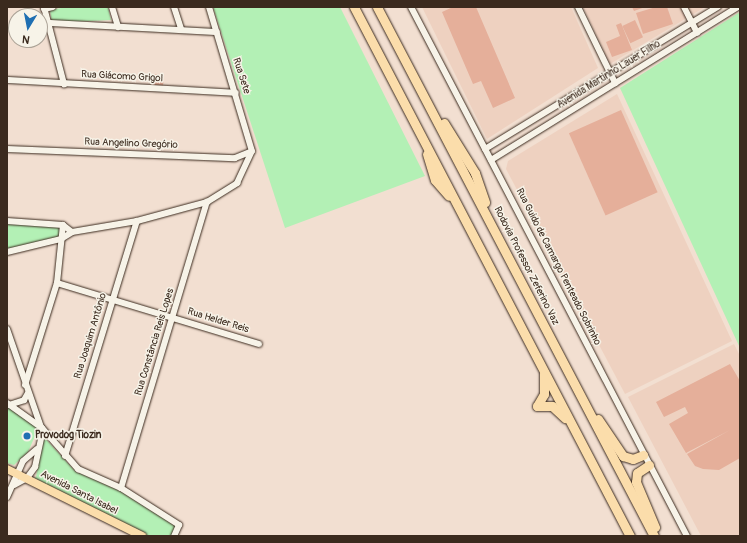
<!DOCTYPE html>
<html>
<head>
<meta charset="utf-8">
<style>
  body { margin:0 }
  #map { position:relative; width:747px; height:543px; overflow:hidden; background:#f2dfd1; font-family:Pangolin,sans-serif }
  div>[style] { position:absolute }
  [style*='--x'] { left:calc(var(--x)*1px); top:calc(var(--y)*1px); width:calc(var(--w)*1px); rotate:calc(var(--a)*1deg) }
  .built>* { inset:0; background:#eed1c0 }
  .green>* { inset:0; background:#b3f0b5 }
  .building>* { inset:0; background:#e5af9a; transform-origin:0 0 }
  .roads { filter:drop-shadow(0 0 1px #3b2a1e) drop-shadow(0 0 1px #3b2a1e) }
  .minor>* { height:6px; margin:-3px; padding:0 3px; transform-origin:3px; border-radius:3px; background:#f7f3e8 }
  .major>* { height:8px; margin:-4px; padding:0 4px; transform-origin:4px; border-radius:4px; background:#fbddab }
  .highway>* { height:9px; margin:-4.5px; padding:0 4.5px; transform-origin:4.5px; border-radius:4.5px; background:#fbddab }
  .dots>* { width:11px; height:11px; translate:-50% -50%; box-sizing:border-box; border:2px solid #f7f3e8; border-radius:50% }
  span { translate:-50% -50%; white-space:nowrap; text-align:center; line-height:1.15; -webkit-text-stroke:3px #f7f3e8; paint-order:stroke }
  .street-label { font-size:10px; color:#3b2a1e }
  .poi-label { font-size:10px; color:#3b2a1e; font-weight:700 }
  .left { translate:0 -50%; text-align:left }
  .frame { position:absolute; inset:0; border:8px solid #3b2a1e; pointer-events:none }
  .north { position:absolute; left:8px; top:8px; width:40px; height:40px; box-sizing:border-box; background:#f7f3e8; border:1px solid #aca397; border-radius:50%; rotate:190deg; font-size:11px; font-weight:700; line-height:16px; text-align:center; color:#3b2a1e }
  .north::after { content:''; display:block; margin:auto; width:14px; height:18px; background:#1f6fb2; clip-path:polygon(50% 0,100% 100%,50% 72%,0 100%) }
</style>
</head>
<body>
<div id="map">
  <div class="built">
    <i style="clip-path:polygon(422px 7px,571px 7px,598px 68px,487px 139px)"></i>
    <i style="clip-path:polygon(583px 7px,705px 7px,610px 64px)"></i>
    <i style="clip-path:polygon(617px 94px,732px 341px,625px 394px,506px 169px,508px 161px)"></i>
    <i style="clip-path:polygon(734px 344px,740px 356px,740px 536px,701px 536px,628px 397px)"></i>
  </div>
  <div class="green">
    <i style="clip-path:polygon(67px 7px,108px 7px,111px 20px,52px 23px,50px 10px)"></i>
    <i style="clip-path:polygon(213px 7px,340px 7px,425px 176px,285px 228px)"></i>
    <i style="clip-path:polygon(740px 12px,740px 348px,620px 88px)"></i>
    <i style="clip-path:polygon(7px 222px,60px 225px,59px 238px,7px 250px)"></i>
    <i style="clip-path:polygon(7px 405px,39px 427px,28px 452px,14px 465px,7px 463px)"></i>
    <i style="clip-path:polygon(43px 436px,75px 471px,120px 491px,177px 527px,172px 536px,145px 536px,29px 479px,36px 477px)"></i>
  </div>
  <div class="building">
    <i style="clip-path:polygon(453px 7px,476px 7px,515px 98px,493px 108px,481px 81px,473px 84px,442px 12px)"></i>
    <i style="clip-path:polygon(632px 7px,645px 7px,634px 11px)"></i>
    <i style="clip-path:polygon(656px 7px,667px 7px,673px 24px,643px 34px,636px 13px)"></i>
    <i style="left:635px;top:20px;width:19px;height:14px;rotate:65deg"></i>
    <i style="clip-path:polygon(621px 23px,632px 50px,612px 57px,606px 42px,620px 36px,616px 25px)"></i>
    <i style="left:153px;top:74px;width:11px;height:11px;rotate:5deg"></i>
    <i style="left:621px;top:110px;width:90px;height:57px;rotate:66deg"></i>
    <i style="clip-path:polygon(730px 364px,740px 381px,740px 458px,719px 470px,703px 469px,695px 466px,687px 454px,730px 430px,686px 453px,669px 424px,688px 413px,685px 407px,664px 417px,656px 402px)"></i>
  </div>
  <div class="roads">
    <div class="minor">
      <i style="--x:44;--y:7;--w:80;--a:75.4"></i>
      <i style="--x:112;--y:7;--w:21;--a:73"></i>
      <i style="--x:174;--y:7;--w:23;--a:72"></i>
      <i style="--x:209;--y:7;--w:150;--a:73.4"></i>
      <i style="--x:411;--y:7;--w:597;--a:62.45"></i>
      <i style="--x:578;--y:7;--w:85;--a:64"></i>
      <i style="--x:684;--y:7;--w:29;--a:63"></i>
      <i style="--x:44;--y:9;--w:9;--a:-13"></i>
      <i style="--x:49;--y:23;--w:168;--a:3.1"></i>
      <i style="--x:7;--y:80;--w:229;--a:3.2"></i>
      <i style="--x:7;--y:149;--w:228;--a:2.3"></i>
      <i style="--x:235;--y:158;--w:18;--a:-22"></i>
      <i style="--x:485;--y:149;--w:273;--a:-31.4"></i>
      <i style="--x:491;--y:160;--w:291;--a:-31.8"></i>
      <i style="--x:7;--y:221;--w:56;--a:4.1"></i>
      <i style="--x:63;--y:225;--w:11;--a:38"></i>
      <i style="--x:7;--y:252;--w:56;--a:-13.5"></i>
      <i style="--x:61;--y:239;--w:13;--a:-32"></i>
      <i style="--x:72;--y:232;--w:66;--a:-9.6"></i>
      <i style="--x:137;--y:221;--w:73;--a:-15.2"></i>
      <i style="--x:207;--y:202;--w:36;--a:-32"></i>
      <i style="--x:237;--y:183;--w:35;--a:-65"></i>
      <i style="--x:57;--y:283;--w:211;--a:16.8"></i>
      <i style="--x:7;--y:329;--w:104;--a:70.9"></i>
      <i style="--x:25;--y:385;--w:107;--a:-72.6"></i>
      <i style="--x:57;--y:283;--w:58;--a:-84.1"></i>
      <i style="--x:7;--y:403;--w:43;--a:35.5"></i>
      <i style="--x:42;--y:428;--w:55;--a:48.7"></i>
      <i style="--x:78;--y:469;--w:47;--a:23.8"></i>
      <i style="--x:121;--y:488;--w:69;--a:32.5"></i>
      <i style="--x:179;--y:525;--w:12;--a:114"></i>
      <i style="--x:9;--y:405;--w:16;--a:-18"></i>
      <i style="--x:24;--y:400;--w:8;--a:-60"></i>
      <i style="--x:65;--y:456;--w:246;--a:-73"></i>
      <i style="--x:14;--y:485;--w:15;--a:-28"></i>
      <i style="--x:27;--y:478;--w:14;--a:-54"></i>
      <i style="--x:35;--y:467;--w:38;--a:-78"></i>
      <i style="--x:121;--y:488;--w:299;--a:-73.3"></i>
      <i style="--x:7;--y:497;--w:39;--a:-66"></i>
      <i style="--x:23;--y:461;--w:18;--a:-41"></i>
    </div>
    <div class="major">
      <i style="--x:7;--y:469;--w:151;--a:26.4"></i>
    </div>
    <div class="highway">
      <i style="--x:354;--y:7;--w:597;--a:62.45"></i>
      <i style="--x:377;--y:7;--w:597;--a:62.36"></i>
      <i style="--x:444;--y:123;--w:59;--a:58.2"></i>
      <i style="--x:475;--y:173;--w:31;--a:71"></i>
      <i style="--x:427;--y:154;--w:27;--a:73"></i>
      <i style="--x:435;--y:180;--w:21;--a:49"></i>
      <i style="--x:537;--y:406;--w:15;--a:0"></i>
      <i style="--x:552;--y:406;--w:18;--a:43"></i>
      <i style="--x:537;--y:406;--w:14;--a:-60"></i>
      <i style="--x:544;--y:394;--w:21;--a:-90"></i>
      <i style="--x:598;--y:419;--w:45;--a:56"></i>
      <i style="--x:623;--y:456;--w:10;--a:17"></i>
      <i style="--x:633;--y:459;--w:11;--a:-22"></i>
      <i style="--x:649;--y:465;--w:14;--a:146"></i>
      <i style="--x:637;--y:473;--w:9;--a:96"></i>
      <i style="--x:636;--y:482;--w:49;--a:67.1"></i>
    </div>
  </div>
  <div class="dots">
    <i style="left:27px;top:436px;background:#1f6fb2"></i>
  </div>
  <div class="street-label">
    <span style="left:609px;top:75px;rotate:-32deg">Avenida Martinho Lauer Filho</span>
    <span style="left:241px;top:76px;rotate:72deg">Rua Sete</span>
    <span style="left:122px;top:77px;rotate:3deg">Rua Giácomo Grigol</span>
    <span style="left:131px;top:144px;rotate:2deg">Rua Angelino Gregório</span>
    <span style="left:526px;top:266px;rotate:63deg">Rodovia Professor Zeferino Vaz</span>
    <span style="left:558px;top:267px;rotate:63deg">Rua Guido de Camargo Penteado Sobrinho</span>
    <span style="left:218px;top:321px;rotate:17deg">Rua Helder Reis</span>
    <span style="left:91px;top:336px;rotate:-73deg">Rua Joaquim Antônio</span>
    <span style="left:155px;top:342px;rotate:-73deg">Rua Constância Reis Lopes</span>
    <span style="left:79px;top:493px;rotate:27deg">Avenida Santa Isabel</span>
  </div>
  <div class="poi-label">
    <span class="left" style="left:35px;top:436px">Provodog Tiozin</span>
  </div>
  <div class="frame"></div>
  <div class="north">N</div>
</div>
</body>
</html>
